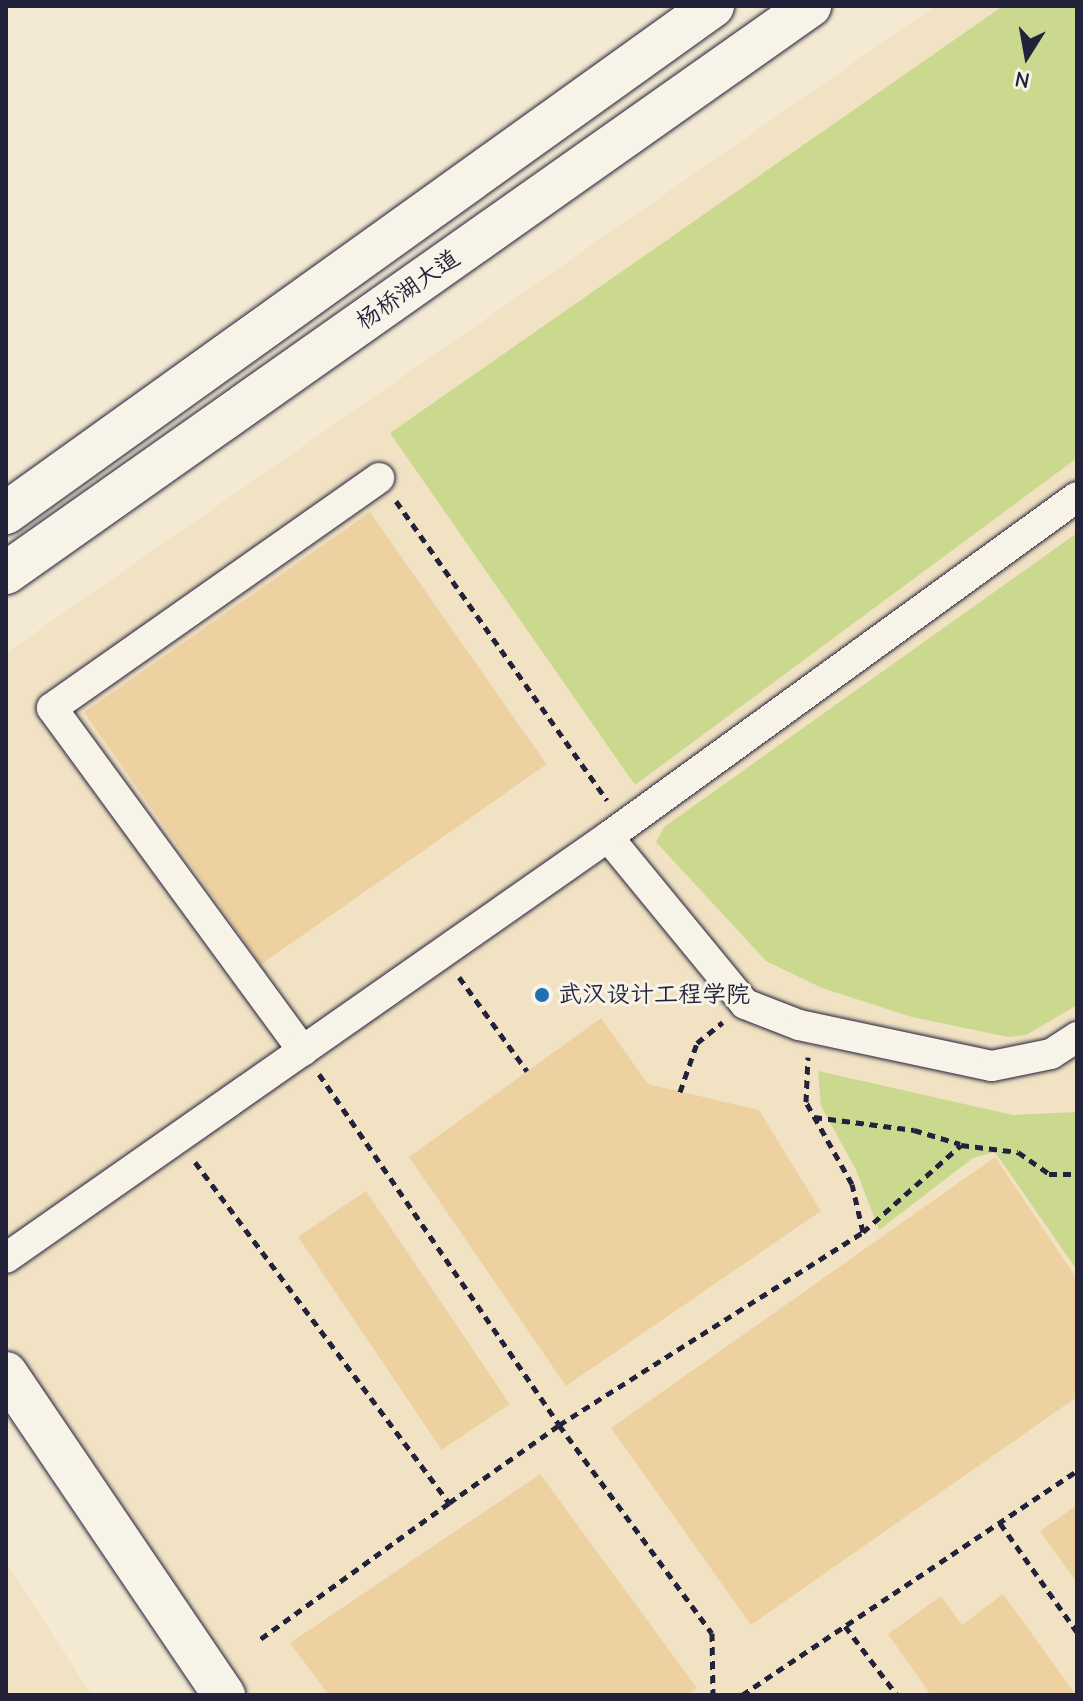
<!DOCTYPE html>
<html>
<head>
<meta charset="utf-8">
<style>
  body { margin:0 }
  #map { position:relative; width:1083px; height:1701px; overflow:hidden; background:#f4e9d3; font-family:"Comic Neue","LXGW WenKai TC",sans-serif }
  div>[style] { position:absolute }
  [style*='--x'] { left:calc(var(--x)*1px); top:calc(var(--y)*1px); width:calc(var(--w)*1px); rotate:calc(var(--a)*1deg) }
  .built>* { inset:0; background:#f2e2c4 }
  .green>* { inset:0; background:#cad98d }
  .building>* { inset:0; background:#eed1a1; transform-origin:0 0 }
  .path>* { height:5px; margin-top:-2.5px; transform-origin:0; background:repeating-linear-gradient(90deg,#22223b 0 8px,transparent 0 14px) }
  .roads { filter:drop-shadow(0 0 2px #22223b) drop-shadow(0 0 2px #22223b) }
  .street>* { height:30px; margin:-15px; padding:0 15px; transform-origin:15px; border-radius:15px; background:#f7f3e8 }
  .secondary>* { height:42px; margin:-21px; padding:0 21px; transform-origin:21px; border-radius:21px; background:#f7f3e8 }
  .dots>* { width:22px; height:22px; translate:-50% -50%; box-sizing:border-box; border:4px solid #f7f3e8; border-radius:50% }
  span { translate:-50% -50%; white-space:nowrap; text-align:center; line-height:1.15; -webkit-text-stroke:6px #f7f3e8; paint-order:stroke }
  .street-label { font-size:24px; color:#22223b }
  .poi-label { font-size:24px; color:#22223b }
  .left { translate:0 -50%; text-align:left }
  .frame { position:absolute; inset:0; border:8px solid #22223b; pointer-events:none }
  .north { position:absolute; left:987px; top:16px; width:80px; height:80px; -webkit-text-stroke:6px #f7f3e8; paint-order:stroke; rotate:191deg; font-size:22px; font-weight:700; line-height:32px; text-align:center; color:#22223b }
  .north::after { content:''; display:block; margin:auto; width:28px; height:36px; background:#22223b; clip-path:polygon(50% 0,100% 100%,50% 72%,0 100%) }
</style>
</head>
<body>
<div id="map">
  <div class="built">
    <i style="clip-path:polygon(935px 6px,1077px 6px,1077px 1695px,250px 1695px,6px 1338px,6px 653px)"></i>
    <i style="clip-path:polygon(6px 1563px,92px 1695px,6px 1695px)"></i>
  </div>
  <div class="green">
    <i style="clip-path:polygon(1003px 6px,1077px 6px,1077px 458px,635px 785px,390px 433px)"></i>
    <i style="clip-path:polygon(1077px 533px,1077px 1005px,1026px 1035px,1008px 1037px,912px 1017px,822px 988px,766px 961px,656px 842px,664px 827px)"></i>
    <i style="clip-path:polygon(818px 1071px,1013px 1115px,1077px 1112px,1077px 1270px,995px 1152px,973px 1158px,879px 1230px,856px 1170px,821px 1106px)"></i>
  </div>
  <div class="building">
    <i style="left:370px;top:512px;width:308px;height:349px;rotate:55deg"></i>
    <i style="clip-path:polygon(601px 1018px,648px 1084px,759px 1110px,821px 1211px,566px 1386px,409px 1157px)"></i>
    <i style="clip-path:polygon(995px 1157px,1077px 1279px,1077px 1397px,751px 1625px,611px 1428px)"></i>
    <i style="left:366px;top:1191px;width:257px;height:82px;rotate:56deg"></i>
    <i style="clip-path:polygon(540px 1474px,697px 1688px,688px 1695px,329px 1695px,290px 1643px)"></i>
    <i style="clip-path:polygon(1077px 1505px,1077px 1583px,1040px 1531px)"></i>
    <i style="clip-path:polygon(1003px 1594px,1076px 1695px,931px 1695px,888px 1634px,941px 1596px,962px 1625px)"></i>
  </div>
  <div class="path">
    <i style="--x:396;--y:501;--w:366;--a:54.8"></i>
    <i style="--x:459;--y:977;--w:116;--a:54.1"></i>
    <i style="--x:319;--y:1074;--w:425;--a:55.6"></i>
    <i style="--x:559;--y:1425;--w:360;--a:-32.4"></i>
    <i style="--x:863;--y:1232;--w:49;--a:-102.9"></i>
    <i style="--x:852;--y:1184;--w:94;--a:-119.3"></i>
    <i style="--x:806;--y:1102;--w:45;--a:-87.5"></i>
    <i style="--x:680;--y:1092;--w:52;--a:-70.9"></i>
    <i style="--x:697;--y:1043;--w:33;--a:-39"></i>
    <i style="--x:814;--y:1117;--w:101;--a:7.4"></i>
    <i style="--x:914;--y:1130;--w:48;--a:16.9"></i>
    <i style="--x:195;--y:1162;--w:425;--a:53.3"></i>
    <i style="--x:449;--y:1503;--w:236;--a:144.2"></i>
    <i style="--x:863;--y:1232;--w:131;--a:-41.6"></i>
    <i style="--x:961;--y:1145;--w:57;--a:7"></i>
    <i style="--x:1018;--y:1152;--w:38;--a:35"></i>
    <i style="--x:1049;--y:1174;--w:28;--a:0"></i>
    <i style="--x:449;--y:1503;--w:135;--a:-35.3"></i>
    <i style="--x:559;--y:1425;--w:258;--a:53.7"></i>
    <i style="--x:712;--y:1633;--w:62;--a:89.1"></i>
    <i style="--x:1000;--y:1523;--w:133;--a:54.8"></i>
    <i style="--x:845;--y:1626;--w:86;--a:53"></i>
    <i style="--x:742;--y:1695;--w:403;--a:-33.8"></i>
  </div>
  <div class="roads">
    <div class="street">
      <i style="--x:1077;--y:497;--w:579;--a:144.06"></i>
      <i style="--x:608;--y:837;--w:216;--a:50.6"></i>
      <i style="--x:745;--y:1004;--w:58;--a:21.3"></i>
      <i style="--x:799;--y:1025;--w:197;--a:12"></i>
      <i style="--x:992;--y:1066;--w:60;--a:-11.5"></i>
      <i style="--x:1051;--y:1054;--w:31;--a:-33"></i>
      <i style="--x:303;--y:1051;--w:425;--a:-126.2"></i>
      <i style="--x:52;--y:708;--w:400;--a:-35.1"></i>
      <i style="--x:6;--y:1258;--w:735;--a:-34.97"></i>
    </div>
    <div class="secondary">
      <i style="--x:6;--y:513;--w:870;--a:-35.64"></i>
      <i style="--x:6;--y:573;--w:984;--a:-35.19"></i>
      <i style="--x:6;--y:1373;--w:389;--a:55.9"></i>
    </div>
  </div>
  <div class="dots">
    <i style="left:542px;top:995px;background:#1f6fb2"></i>
  </div>
  <div class="street-label">
    <span style="left:408px;top:290px;rotate:-35deg">杨桥湖大道</span>
  </div>
  <div class="poi-label">
    <span class="left" style="left:558px;top:995px">武汉设计工程学院</span>
  </div>
  <div class="frame"></div>
  <div class="north">N</div>
</div>
</body>
</html>
